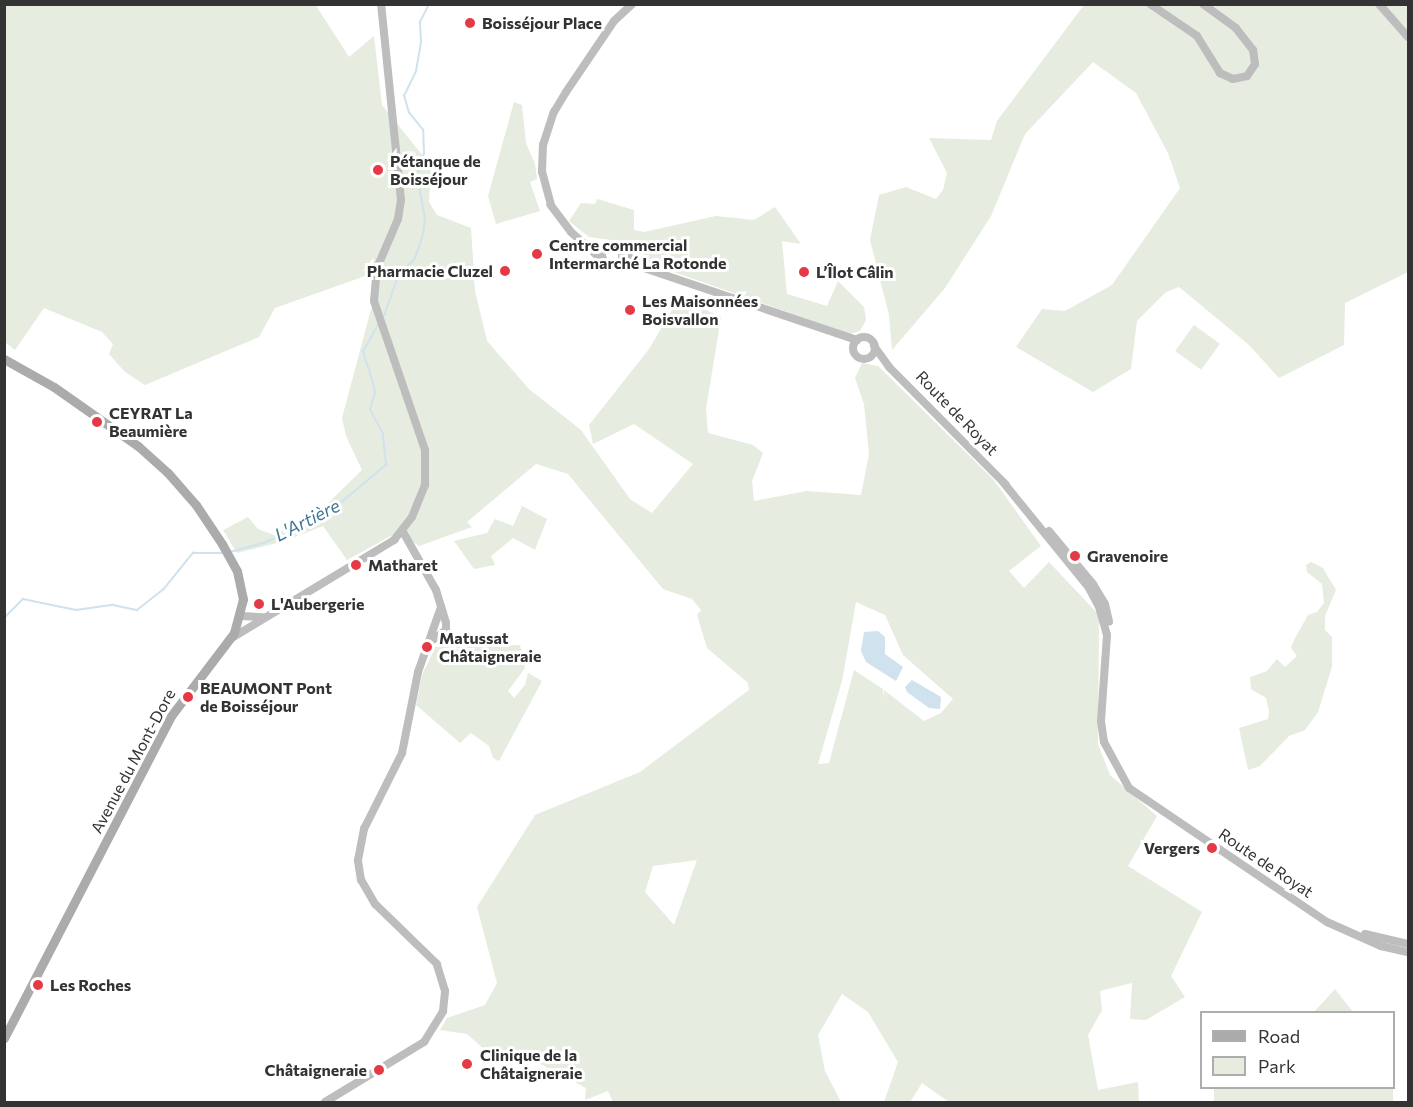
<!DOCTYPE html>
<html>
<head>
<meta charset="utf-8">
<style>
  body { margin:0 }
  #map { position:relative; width:1413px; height:1107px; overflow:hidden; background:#fff; font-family:Commissioner,sans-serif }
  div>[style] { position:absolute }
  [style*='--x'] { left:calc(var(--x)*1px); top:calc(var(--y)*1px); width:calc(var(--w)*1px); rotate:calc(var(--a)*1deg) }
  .green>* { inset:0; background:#e6ecdf; transform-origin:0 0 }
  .water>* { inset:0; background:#cfe2ee }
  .stream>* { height:1.5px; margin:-0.75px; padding:0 0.75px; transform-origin:0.75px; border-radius:0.75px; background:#cfe2ee }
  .secondary>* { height:8px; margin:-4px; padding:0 4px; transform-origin:4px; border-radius:4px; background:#bdbdbd }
  .secondary>.ring { margin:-4px; padding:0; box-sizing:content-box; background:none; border:8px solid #bdbdbd; border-radius:50% }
  .primary>* { height:9px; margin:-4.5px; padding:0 4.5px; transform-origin:4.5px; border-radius:4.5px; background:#ababab }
  .dots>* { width:16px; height:16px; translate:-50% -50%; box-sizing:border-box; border:3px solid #fff; border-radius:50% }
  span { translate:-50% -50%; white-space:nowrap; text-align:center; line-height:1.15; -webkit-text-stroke:6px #fff; paint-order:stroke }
  .poi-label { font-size:16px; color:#333; font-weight:700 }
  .left { translate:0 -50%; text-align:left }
  .right { translate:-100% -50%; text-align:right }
  .street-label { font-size:16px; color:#333 }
  .water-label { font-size:18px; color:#3f7597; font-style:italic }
  .frame { position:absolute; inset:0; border:6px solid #333; pointer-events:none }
  .legend { position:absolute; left:1200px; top:1011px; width:195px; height:78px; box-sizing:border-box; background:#fff; border:2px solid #adadad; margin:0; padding:8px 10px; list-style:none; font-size:18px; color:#333 }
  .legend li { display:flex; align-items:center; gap:12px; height:30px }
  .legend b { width:30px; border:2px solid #adadad }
</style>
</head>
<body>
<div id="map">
  <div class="green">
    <i style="clip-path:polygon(evenodd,315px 4px,349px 57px,374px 36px,382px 105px,431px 166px,429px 202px,437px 215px,471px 228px,475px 291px,487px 341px,529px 389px,581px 430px,630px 499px,652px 513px,693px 464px,634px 424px,593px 444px,589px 425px,649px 349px,679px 298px,721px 317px,706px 409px,708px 433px,753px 445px,763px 453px,752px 481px,754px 501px,807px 491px,861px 495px,869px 454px,864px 404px,855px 378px,862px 363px,878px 366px,993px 479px,1041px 546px,1009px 571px,1024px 588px,1049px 562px,1099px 615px,1098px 744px,1110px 775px,1157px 816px,1128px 866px,1202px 912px,1171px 976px,1185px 997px,1146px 1020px,1130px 1019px,1132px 983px,1100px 991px,1102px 1010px,1088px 1035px,1098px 1090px,1138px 1082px,1139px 1102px,949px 1102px,922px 1083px,910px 1102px,884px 1102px,898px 1062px,868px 1012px,842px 994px,818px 1035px,825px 1071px,841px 1102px,613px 1102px,608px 1091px,585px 1100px,586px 1088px,529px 1058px,500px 1064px,499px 1046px,484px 1049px,467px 1034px,440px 1030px,447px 1018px,485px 1005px,497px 983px,477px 907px,535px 815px,640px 772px,749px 690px,748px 683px,707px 648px,697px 615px,701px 610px,692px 599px,663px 589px,568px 474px,536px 464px,467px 522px,472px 527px,419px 546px,398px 532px,347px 560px,323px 526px,285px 541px,237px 553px,223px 530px,248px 517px,258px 529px,274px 535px,325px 506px,362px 470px,346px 436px,342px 418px,378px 283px,368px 275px,275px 308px,259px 337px,145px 385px,125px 372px,109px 354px,113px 344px,102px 332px,44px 308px,15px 350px,5px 342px,5px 5px,315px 4px,856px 602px,885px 615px,903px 655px,953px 699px,941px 713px,924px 721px,884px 690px,884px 700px,883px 689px,854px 670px,829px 763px,818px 764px,842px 681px,856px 602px,315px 4px,697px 860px,674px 925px,645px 892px,653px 866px,697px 860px)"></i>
    <i style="clip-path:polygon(1084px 5px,1408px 5px,1408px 272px,1345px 303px,1344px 345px,1279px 378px,1248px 344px,1179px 287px,1166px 292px,1137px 321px,1131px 369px,1093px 392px,1016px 347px,1042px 309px,1065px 311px,1112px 285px,1180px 188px,1168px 153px,1136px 93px,1093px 62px,1025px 134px,991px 216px,945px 288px,892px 350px,889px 315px,870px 240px,879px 195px,906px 187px,936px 199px,943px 190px,947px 173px,929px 138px,991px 140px,997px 121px)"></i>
    <i style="clip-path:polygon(514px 102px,522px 105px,526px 143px,535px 164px,537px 179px,530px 182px,540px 211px,496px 224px,488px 196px)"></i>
    <i style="clip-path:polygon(597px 199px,634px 210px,634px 230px,644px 232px,716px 216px,754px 220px,775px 207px,801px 244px,782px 241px,787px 294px,827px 306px,838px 281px,864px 307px,866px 320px,860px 331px,850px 334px,637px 259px,619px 241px,589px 237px,569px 221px,581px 203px,595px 204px)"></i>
    <i style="left:1194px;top:325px;width:32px;height:32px;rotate:36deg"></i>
    <i style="clip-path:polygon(522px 506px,547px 519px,535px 550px,513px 538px,491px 556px,495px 565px,474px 569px,454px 541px,487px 533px,495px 519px,513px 526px)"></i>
    <i style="clip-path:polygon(1311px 562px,1323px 568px,1336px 590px,1325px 616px,1325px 630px,1332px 637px,1332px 667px,1318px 712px,1305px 730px,1289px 736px,1260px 766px,1248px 770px,1239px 728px,1268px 719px,1269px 711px,1266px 698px,1251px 689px,1250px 677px,1267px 671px,1277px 659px,1285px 667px,1297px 656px,1291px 648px,1294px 640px,1308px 615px,1317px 612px,1324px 603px,1322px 584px,1307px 572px,1306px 565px)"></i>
    <i style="clip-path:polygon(449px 636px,487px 645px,520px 645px,525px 668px,508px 691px,514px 698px,525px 685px,528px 673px,542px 681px,499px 761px,493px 758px,489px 746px,471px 733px,460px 743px,416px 705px,422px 675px,436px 646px)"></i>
    <i style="clip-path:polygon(1335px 989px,1353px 1012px,1314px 1012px)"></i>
    <i style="left:1214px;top:1088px;width:179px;height:14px"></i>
  </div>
  <div class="water">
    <i style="clip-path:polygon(878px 631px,885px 637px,885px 654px,903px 667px,896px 681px,866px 662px,861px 651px,864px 632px)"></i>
    <i style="clip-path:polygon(912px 680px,941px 697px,940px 709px,929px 708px,907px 692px,905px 687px)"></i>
  </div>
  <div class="stream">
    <i style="--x:384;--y:316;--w:41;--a:-70.3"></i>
    <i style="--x:398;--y:277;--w:25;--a:-48"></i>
    <i style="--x:415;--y:258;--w:24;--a:-71"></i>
    <i style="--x:423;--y:235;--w:16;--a:-83"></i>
    <i style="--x:425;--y:219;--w:45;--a:-100.3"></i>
    <i style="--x:417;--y:175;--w:22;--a:-72"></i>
    <i style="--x:424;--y:154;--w:24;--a:-92"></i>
    <i style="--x:423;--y:130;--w:22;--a:-129"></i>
    <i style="--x:409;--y:113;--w:18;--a:-106"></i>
    <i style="--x:404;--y:96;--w:28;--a:-64"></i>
    <i style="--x:416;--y:71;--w:29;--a:-80"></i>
    <i style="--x:421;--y:42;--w:20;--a:-93"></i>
    <i style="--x:420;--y:22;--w:20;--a:-63"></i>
    <i style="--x:230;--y:552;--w:35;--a:-15"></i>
    <i style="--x:264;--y:543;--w:67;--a:-23.9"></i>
    <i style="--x:325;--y:516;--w:80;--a:-39.9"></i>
    <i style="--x:386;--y:465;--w:31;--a:-96"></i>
    <i style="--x:383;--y:434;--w:27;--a:-118"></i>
    <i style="--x:370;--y:410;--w:18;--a:-74"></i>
    <i style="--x:375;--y:393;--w:10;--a:-101"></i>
    <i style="--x:373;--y:383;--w:33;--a:-108"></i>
    <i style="--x:363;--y:352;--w:31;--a:-61"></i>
    <i style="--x:4;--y:618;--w:27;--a:-45"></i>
    <i style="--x:23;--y:599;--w:54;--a:11.7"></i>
    <i style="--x:76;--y:610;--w:37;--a:-8"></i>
    <i style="--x:113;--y:605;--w:25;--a:12"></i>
    <i style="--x:137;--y:610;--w:33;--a:-38"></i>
    <i style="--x:163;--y:590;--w:48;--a:-51"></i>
    <i style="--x:193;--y:553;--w:29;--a:0"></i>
  </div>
  <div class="secondary">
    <i style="--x:1150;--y:4;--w:57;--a:34.2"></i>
    <i style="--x:1197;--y:36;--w:44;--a:58.1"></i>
    <i style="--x:1220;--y:73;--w:14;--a:25"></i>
    <i style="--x:1233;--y:79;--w:14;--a:-12"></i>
    <i style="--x:1247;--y:76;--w:14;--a:-56"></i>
    <i style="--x:1255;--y:64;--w:14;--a:-98"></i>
    <i style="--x:1253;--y:50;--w:28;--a:-128"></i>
    <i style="--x:1236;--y:28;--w:41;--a:-144"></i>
    <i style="--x:1379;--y:4;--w:44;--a:48.7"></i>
    <i style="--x:622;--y:252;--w:27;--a:36"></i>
    <i style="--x:644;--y:268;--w:225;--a:18.7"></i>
    <i style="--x:601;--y:259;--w:40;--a:-138"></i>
    <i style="--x:571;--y:232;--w:34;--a:-127"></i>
    <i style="--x:551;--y:205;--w:34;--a:-105"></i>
    <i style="--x:542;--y:172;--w:27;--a:-88"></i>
    <i style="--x:543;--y:145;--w:35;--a:-72"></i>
    <i style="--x:554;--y:112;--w:23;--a:-59"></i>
    <i style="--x:566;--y:92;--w:86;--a:-55.9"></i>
    <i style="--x:614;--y:21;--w:25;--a:-43"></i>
    <i style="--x:616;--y:266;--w:8;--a:-45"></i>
    <i style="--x:622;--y:260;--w:8;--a:-90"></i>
    <i style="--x:622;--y:252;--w:8;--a:-135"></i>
    <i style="--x:616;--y:246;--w:9;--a:180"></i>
    <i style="--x:607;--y:246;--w:11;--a:124"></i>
    <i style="--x:601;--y:255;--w:13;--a:61"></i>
    <i style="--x:607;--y:266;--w:31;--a:2"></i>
    <i class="ring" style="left:853px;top:337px;width:14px;height:14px"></i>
    <i style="--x:874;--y:346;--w:26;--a:54"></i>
    <i style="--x:889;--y:367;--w:166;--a:45.2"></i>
    <i style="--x:1003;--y:482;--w:136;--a:50.9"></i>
    <i style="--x:1089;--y:588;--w:21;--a:62"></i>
    <i style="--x:1099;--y:607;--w:29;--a:74"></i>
    <i style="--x:1107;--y:635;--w:86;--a:94"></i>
    <i style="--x:1101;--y:721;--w:21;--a:82"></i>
    <i style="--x:1104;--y:742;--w:52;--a:61.5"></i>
    <i style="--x:1129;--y:788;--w:239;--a:34.1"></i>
    <i style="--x:1327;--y:922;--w:59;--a:24"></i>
    <i style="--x:1381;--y:946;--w:28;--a:13"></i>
    <i style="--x:1049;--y:531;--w:69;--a:50.3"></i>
    <i style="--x:1093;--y:584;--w:23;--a:59"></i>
    <i style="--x:1105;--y:604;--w:18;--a:77"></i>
    <i style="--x:403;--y:532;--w:67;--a:60.4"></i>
    <i style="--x:436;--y:590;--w:34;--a:73"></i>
    <i style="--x:446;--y:623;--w:7;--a:90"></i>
    <i style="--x:446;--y:630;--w:21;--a:143"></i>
    <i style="--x:241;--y:616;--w:22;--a:3"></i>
    <i style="--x:230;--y:639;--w:192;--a:-31.1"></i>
    <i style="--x:394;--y:540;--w:29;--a:-52"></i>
    <i style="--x:412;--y:517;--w:35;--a:-68"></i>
    <i style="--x:425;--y:485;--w:35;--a:-90"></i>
    <i style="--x:425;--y:450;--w:157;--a:-108.9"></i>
    <i style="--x:374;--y:301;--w:33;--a:-85"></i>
    <i style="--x:377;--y:268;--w:53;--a:-66.8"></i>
    <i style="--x:398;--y:219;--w:19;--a:-81"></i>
    <i style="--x:401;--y:200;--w:197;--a:-95.8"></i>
    <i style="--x:1365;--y:934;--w:44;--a:13.1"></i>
    <i style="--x:325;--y:1102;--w:116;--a:-31.2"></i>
    <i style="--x:424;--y:1042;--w:36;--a:-58"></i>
    <i style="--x:443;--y:1011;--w:20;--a:-84"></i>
    <i style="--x:445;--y:991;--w:28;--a:-107"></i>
    <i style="--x:437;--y:964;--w:86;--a:-135.9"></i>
    <i style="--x:375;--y:904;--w:28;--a:-120"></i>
    <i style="--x:361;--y:880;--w:20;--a:-99"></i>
    <i style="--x:358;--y:860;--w:32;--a:-79"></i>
    <i style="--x:364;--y:829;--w:85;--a:-63.4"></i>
    <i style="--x:402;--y:753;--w:83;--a:-78.8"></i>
    <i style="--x:418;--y:672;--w:69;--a:-70.5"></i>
  </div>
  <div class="primary">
    <i style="--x:4;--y:359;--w:57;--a:29.2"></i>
    <i style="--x:54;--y:387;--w:103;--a:35.1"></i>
    <i style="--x:138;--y:446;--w:40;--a:42"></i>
    <i style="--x:168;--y:473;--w:43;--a:48.8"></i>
    <i style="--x:196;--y:505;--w:47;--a:56.3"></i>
    <i style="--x:222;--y:544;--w:31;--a:61"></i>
    <i style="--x:237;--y:571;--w:29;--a:78"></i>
    <i style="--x:243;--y:599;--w:35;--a:105"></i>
    <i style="--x:234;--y:633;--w:104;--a:127.2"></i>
    <i style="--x:171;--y:716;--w:363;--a:117.4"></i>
  </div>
  <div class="dots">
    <i style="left:470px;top:23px;background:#e63946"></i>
    <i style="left:378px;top:170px;background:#e63946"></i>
    <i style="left:537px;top:254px;background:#e63946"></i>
    <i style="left:505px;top:271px;background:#e63946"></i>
    <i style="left:804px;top:272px;background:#e63946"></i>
    <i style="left:630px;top:310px;background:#e63946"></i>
    <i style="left:97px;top:422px;background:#e63946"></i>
    <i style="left:1075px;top:556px;background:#e63946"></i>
    <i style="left:356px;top:565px;background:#e63946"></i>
    <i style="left:259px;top:604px;background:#e63946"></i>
    <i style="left:427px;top:647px;background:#e63946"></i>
    <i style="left:188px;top:697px;background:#e63946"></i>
    <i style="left:1212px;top:848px;background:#e63946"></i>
    <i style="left:38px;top:985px;background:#e63946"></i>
    <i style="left:467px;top:1064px;background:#e63946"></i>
    <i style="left:379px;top:1070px;background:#e63946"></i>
  </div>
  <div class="poi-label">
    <span class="left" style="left:482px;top:23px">Boisséjour Place</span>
    <span class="left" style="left:390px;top:170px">Pétanque de<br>Boisséjour</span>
    <span class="left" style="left:549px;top:254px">Centre commercial<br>Intermarché La Rotonde</span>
    <span class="right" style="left:493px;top:271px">Pharmacie Cluzel</span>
    <span class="left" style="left:816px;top:272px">L’Îlot Câlin</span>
    <span class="left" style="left:642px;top:310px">Les Maisonnées<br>Boisvallon</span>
    <span class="left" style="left:109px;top:422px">CEYRAT La<br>Beaumière</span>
    <span class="left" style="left:1087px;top:556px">Gravenoire</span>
    <span class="left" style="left:368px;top:565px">Matharet</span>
    <span class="left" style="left:271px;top:604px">L'Aubergerie</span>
    <span class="left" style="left:439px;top:647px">Matussat<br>Châtaigneraie</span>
    <span class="left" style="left:200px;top:697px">BEAUMONT Pont<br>de Boisséjour</span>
    <span class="right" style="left:1200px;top:848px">Vergers</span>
    <span class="left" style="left:50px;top:985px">Les Roches</span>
    <span class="left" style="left:480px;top:1064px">Clinique de la<br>Châtaigneraie</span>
    <span class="right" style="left:367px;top:1070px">Châtaigneraie</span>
  </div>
  <div class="street-label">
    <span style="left:957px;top:413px;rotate:46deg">Route de Royat</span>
    <span style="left:133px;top:761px;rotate:-62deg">Avenue du Mont-Dore</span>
    <span style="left:1266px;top:863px;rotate:34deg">Route de Royat</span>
  </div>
  <div class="water-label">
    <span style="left:307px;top:520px;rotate:-27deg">L'Artière</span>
  </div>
  <div class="frame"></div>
  <ul class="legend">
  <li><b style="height:8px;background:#ababab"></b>Road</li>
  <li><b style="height:16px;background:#e6ecdf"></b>Park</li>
  </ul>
</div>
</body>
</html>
